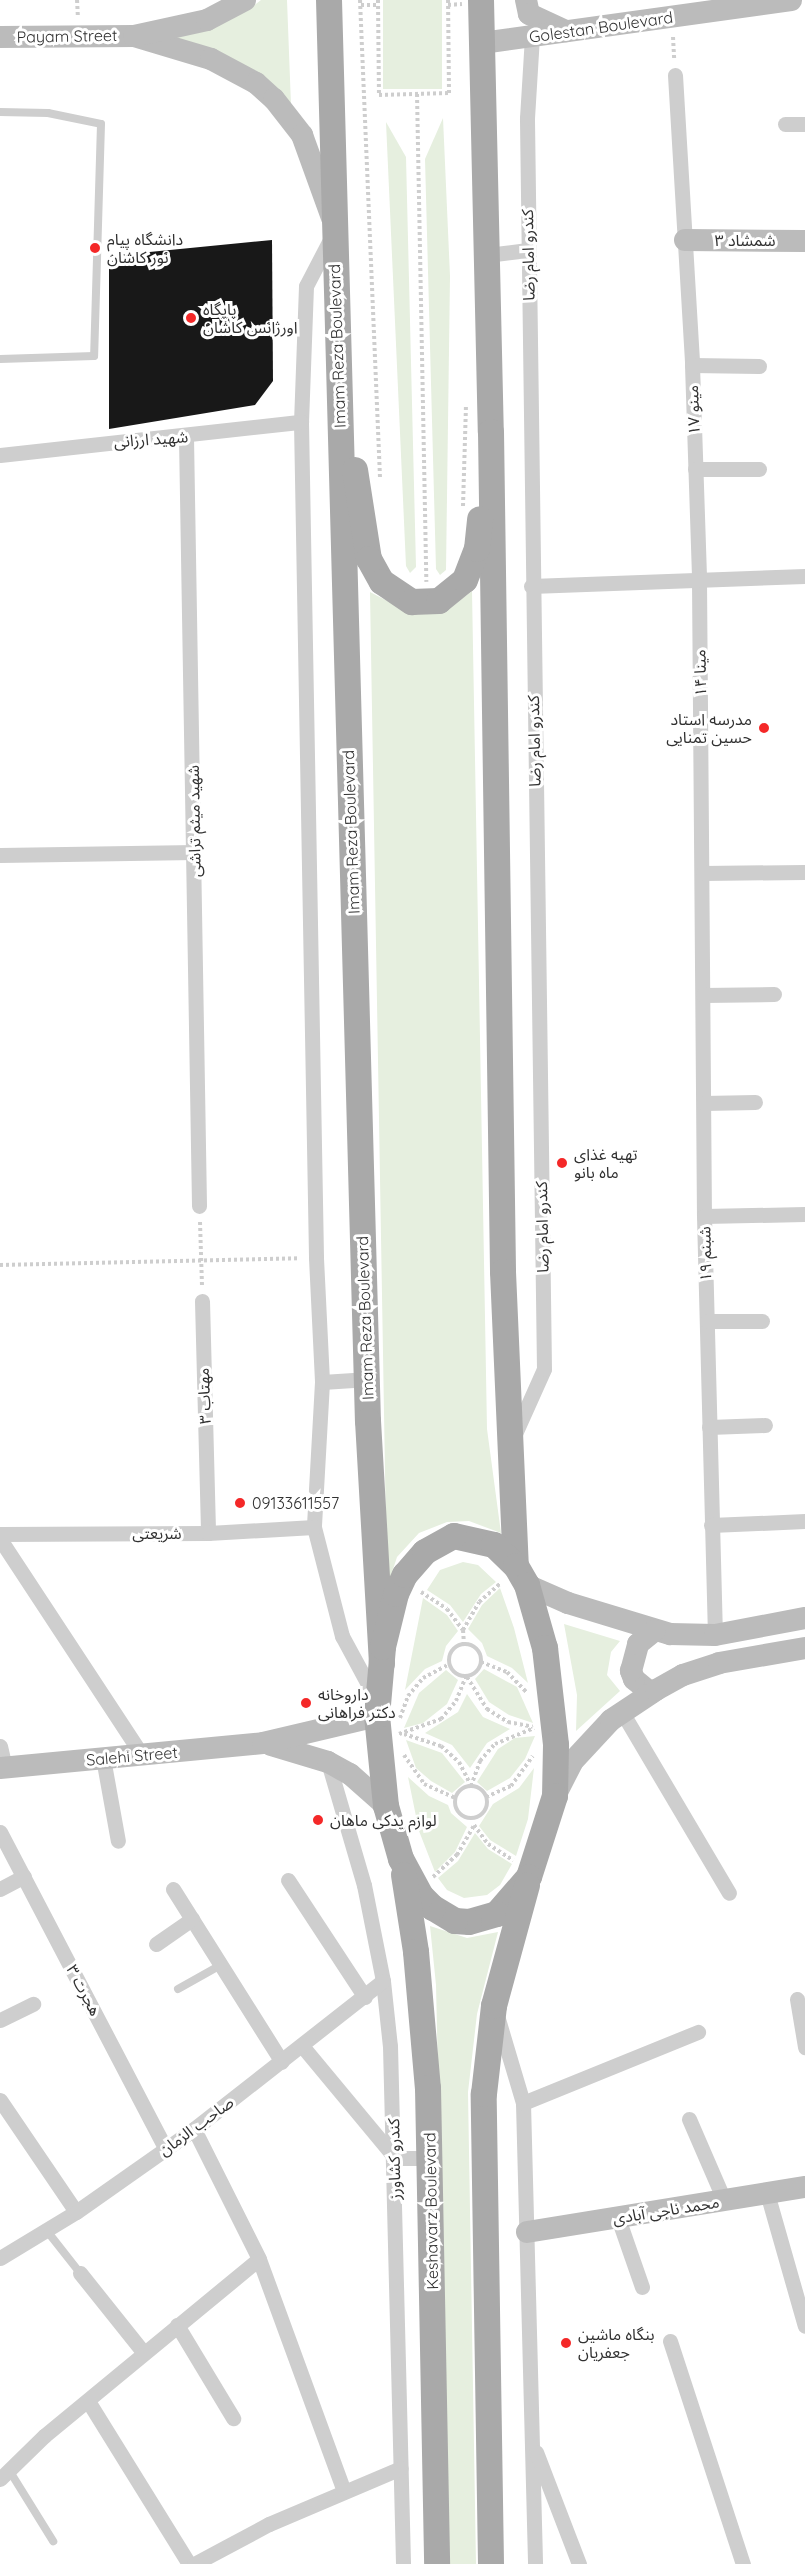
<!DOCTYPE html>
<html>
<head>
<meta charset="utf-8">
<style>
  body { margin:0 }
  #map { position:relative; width:805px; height:2564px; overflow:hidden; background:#fff; font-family:Quicksand,"Noto Sans Arabic",sans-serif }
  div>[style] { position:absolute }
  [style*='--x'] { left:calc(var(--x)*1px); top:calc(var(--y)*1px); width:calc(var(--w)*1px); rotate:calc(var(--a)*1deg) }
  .green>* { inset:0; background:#e6efdf; transform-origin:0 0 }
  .building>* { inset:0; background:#181818 }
  .path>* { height:4px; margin-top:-2px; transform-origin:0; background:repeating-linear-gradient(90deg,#cecece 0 3px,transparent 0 6px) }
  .path>.ring { margin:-2px; padding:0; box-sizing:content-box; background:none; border:4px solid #cecece; border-radius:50% }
  .lane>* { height:8px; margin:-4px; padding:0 4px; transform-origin:4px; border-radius:4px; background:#cecece }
  .street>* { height:15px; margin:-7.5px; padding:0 7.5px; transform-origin:7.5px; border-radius:7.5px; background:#cecece }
  .secondary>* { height:22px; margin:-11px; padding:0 11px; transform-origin:11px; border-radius:11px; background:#bbb }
  .primary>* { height:26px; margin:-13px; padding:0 13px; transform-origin:13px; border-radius:13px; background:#a9a9a9 }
  .dots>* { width:16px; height:16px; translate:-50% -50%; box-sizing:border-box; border:3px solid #fff; border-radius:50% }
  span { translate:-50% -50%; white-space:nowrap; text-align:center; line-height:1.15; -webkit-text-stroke:6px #fff; paint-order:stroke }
  .street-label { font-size:16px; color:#313131 }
  .poi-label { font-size:16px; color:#313131 }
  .left { translate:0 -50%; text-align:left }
  .right { translate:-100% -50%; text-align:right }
</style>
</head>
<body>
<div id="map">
  <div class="green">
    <i style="clip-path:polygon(261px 0,287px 0,291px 105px,162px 37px,252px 7px)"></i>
    <i style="left:383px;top:0;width:59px;height:89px"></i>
    <i style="clip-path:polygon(443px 118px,450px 276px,446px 570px,440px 575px,436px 569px,425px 159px)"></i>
    <i style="clip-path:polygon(386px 122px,406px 157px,416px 567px,410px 573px,406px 566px)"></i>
    <i style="clip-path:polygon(472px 591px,487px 1429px,501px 1533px,469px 1521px,447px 1522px,419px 1533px,397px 1557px,387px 1588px,370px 592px,397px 606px,435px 613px,449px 609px)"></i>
    <i style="clip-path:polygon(463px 1562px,478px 1565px,496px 1582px,481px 1594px,463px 1622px,450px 1605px,427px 1590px,440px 1570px)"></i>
    <i style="clip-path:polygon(500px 1588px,514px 1628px,528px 1683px,512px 1668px,487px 1656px,482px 1643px,468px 1629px,482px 1605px)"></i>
    <i style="clip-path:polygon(423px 1598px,447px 1615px,458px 1631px,446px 1646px,442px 1661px,425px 1669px,405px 1690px)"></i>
    <i style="clip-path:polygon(564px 1624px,620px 1641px,611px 1652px,607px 1675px,620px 1691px,576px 1731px,577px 1695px)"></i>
    <i style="clip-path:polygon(484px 1669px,517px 1687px,533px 1723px,509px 1715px,489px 1702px,475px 1679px)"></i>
    <i style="clip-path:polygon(446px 1670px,458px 1680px,447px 1704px,423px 1723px,404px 1728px,419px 1693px)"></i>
    <i style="clip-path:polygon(467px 1694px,483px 1717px,510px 1729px,487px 1743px,470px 1768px,452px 1745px,425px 1733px,458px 1712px)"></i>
    <i style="clip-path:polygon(535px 1736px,525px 1759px,510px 1778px,487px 1791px,477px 1782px,498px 1749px,515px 1738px)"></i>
    <i style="clip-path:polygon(406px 1740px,442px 1753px,465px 1782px,452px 1793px,431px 1781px,416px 1768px)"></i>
    <i style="clip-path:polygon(534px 1768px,528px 1819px,516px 1856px,490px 1840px,479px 1826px,493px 1804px,519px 1788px)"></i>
    <i style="clip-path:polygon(408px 1777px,429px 1796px,448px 1805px,451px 1813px,467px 1827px,455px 1852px,435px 1872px,419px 1831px)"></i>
    <i style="clip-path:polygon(475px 1833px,488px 1849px,512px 1864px,500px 1885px,487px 1895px,464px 1898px,447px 1890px,438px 1878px,458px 1861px)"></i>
    <i style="clip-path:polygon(430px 1926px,467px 1938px,498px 1932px,477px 2014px,468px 2092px,476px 2564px,449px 2564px,436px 1985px)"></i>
  </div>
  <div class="building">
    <i style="clip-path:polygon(272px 240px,273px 381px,255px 405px,109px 429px,109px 256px)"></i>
  </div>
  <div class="path">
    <i style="--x:77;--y:0;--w:18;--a:87"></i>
    <i style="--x:360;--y:0;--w:478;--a:87.6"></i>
    <i style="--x:378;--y:0;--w:95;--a:89.4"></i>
    <i style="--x:379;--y:95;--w:70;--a:-1.6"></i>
    <i style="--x:449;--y:93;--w:93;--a:-90.6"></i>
    <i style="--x:361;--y:5;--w:17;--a:0"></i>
    <i style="--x:448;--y:5;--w:14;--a:-4"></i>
    <i style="--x:673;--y:37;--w:22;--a:87"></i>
    <i style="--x:417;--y:94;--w:488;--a:88.9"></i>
    <i style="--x:463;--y:506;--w:100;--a:-88.3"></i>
    <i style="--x:200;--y:1222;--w:64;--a:88.2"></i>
    <i style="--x:0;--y:1265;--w:300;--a:-1.3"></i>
    <i style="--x:421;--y:1592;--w:31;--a:33"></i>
    <i style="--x:447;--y:1609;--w:26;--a:53"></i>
    <i style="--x:463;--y:1630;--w:32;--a:-60"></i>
    <i style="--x:479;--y:1602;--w:29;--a:-41"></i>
    <i style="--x:463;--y:1630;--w:13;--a:86"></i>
    <i class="ring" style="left:449px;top:1644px;width:28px;height:28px"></i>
    <i style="--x:481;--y:1662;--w:28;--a:21"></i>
    <i style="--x:507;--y:1672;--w:29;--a:46"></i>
    <i style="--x:467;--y:1677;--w:38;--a:58"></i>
    <i style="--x:487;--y:1709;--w:25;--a:32"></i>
    <i style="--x:508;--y:1722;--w:25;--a:11"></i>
    <i style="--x:400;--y:1718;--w:23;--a:-70"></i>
    <i style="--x:408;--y:1696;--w:23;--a:-50"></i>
    <i style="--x:423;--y:1678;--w:30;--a:-28"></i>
    <i style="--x:399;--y:1734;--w:45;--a:-19.7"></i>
    <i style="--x:441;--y:1719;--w:23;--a:-50"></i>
    <i style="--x:456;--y:1701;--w:27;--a:-68"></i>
    <i style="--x:404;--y:1734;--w:39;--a:18"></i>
    <i style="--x:441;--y:1746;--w:24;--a:42"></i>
    <i style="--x:459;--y:1762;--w:25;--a:63"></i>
    <i style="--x:404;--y:1755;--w:35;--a:55"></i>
    <i style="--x:424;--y:1784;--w:34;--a:24"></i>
    <i class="ring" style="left:455px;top:1786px;width:28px;height:28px"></i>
    <i style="--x:471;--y:1786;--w:27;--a:-70"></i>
    <i style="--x:480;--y:1761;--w:23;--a:-49"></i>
    <i style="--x:495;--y:1744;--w:42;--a:-22.3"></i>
    <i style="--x:486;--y:1797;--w:27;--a:-24"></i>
    <i style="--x:511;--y:1786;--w:37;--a:-54"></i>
    <i style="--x:433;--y:1877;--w:33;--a:-43"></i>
    <i style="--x:457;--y:1855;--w:34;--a:-60"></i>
    <i style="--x:474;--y:1825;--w:24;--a:54"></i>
    <i style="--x:488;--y:1844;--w:30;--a:33"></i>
  </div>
  <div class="lane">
    <i style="--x:0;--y:112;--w:48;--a:1.2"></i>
    <i style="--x:48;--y:113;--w:54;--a:11.7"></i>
    <i style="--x:101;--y:124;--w:232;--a:91.7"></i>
    <i style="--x:94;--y:356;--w:94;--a:178.2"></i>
    <i style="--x:178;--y:1989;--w:49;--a:-29.2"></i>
    <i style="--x:47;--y:2231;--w:53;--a:51.8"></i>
    <i style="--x:9;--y:2470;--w:84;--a:58.2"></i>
  </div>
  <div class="street">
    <i style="--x:675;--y:75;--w:290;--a:86.6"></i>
    <i style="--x:692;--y:365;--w:216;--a:88.1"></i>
    <i style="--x:699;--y:581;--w:635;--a:89.55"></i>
    <i style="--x:704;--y:1216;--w:419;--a:88.5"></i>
    <i style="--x:785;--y:124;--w:20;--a:0"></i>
    <i style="--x:332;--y:236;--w:56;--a:117.5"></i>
    <i style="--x:306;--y:286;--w:136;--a:92.1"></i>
    <i style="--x:301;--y:422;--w:836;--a:88.97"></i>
    <i style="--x:316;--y:1258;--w:124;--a:87.2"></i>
    <i style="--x:322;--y:1382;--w:145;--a:93.2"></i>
    <i style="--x:314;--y:1527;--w:113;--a:75.6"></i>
    <i style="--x:342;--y:1636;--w:72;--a:61.6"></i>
    <i style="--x:487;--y:255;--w:41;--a:-7"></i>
    <i style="--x:692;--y:365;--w:67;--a:0.9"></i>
    <i style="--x:186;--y:437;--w:769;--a:89.03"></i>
    <i style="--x:0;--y:455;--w:303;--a:-6.3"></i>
    <i style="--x:695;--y:469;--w:64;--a:0"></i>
    <i style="--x:531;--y:586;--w:274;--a:-2.1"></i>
    <i style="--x:0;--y:855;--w:195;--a:-0.9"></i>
    <i style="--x:703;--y:873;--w:102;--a:-0.6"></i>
    <i style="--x:703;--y:995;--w:71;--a:-0.8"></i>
    <i style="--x:704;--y:1103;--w:51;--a:-1.1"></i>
    <i style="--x:704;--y:1216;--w:101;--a:-1.1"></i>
    <i style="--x:202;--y:1301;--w:232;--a:88.5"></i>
    <i style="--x:707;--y:1321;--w:55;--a:0"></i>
    <i style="--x:322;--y:1382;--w:47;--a:-3.7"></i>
    <i style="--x:709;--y:1427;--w:56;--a:-2"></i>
    <i style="--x:514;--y:1436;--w:73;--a:-65.9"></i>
    <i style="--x:544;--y:1369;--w:1251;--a:-90.78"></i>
    <i style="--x:527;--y:118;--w:81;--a:-86.5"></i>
    <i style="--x:711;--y:1525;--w:94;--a:-2.4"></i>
    <i style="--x:0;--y:1534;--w:208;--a:-0.3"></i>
    <i style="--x:208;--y:1533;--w:106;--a:-3.2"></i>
    <i style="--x:0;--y:1539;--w:258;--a:56.7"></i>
    <i style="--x:622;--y:1712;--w:210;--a:59.4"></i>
    <i style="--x:0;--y:1746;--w:23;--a:77"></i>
    <i style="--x:103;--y:1758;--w:84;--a:79.8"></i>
    <i style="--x:328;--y:1762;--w:128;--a:73.7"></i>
    <i style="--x:364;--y:1885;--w:98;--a:78.8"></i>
    <i style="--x:383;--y:1981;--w:65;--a:83.9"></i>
    <i style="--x:390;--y:2046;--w:518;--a:88.56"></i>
    <i style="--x:0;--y:1832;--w:358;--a:62.4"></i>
    <i style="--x:288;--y:1880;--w:140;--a:56.7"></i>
    <i style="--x:0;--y:1889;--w:27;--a:-28"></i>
    <i style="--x:173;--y:1889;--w:204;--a:57.8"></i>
    <i style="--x:156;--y:1944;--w:44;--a:-34.8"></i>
    <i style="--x:797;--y:1999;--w:49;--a:80.5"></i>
    <i style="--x:498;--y:2019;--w:88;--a:73.4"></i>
    <i style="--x:523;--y:2103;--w:461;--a:88.5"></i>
    <i style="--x:0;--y:2020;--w:37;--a:-26"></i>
    <i style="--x:303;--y:2047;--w:144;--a:50.3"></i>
    <i style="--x:395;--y:2158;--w:35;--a:0"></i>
    <i style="--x:0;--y:2100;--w:135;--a:55.8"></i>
    <i style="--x:523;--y:2103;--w:189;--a:-22.1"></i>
    <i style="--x:689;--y:2119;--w:88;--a:66.6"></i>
    <i style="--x:194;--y:2129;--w:145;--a:63.4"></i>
    <i style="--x:259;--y:2259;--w:247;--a:69.9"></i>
    <i style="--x:767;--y:2193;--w:138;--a:74.1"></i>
    <i style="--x:618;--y:2218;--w:73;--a:70.8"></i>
    <i style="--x:0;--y:2258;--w:89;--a:-31.2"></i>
    <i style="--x:76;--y:2212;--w:144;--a:-35.1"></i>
    <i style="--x:194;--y:2129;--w:240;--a:-38.1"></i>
    <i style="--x:80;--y:2273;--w:101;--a:51.4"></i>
    <i style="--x:177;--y:2325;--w:109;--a:58.9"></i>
    <i style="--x:670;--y:2341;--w:235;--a:71.9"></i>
    <i style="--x:88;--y:2401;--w:192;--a:58.2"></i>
    <i style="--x:536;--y:2452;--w:120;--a:69"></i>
    <i style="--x:0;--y:2479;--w:62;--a:-44.3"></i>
    <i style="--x:44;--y:2436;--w:278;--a:-39.5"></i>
    <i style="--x:194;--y:2564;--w:85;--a:-28.1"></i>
    <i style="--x:269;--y:2524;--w:143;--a:-23"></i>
  </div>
  <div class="secondary">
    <i style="--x:526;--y:0;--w:14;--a:78"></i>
    <i style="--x:529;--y:14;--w:41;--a:24.7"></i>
    <i style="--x:134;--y:36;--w:80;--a:16.6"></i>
    <i style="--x:211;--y:59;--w:51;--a:28.1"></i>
    <i style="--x:256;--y:83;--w:24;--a:42"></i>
    <i style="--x:274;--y:99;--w:46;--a:52.1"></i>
    <i style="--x:302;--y:135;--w:88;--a:70.1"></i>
    <i style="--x:0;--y:37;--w:134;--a:-0.4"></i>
    <i style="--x:134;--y:36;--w:75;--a:-12.4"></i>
    <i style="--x:207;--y:20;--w:43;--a:-27.8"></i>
    <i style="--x:482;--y:43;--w:312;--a:-7.9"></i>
    <i style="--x:685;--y:240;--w:120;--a:0.5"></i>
    <i style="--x:527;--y:1585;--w:45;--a:23.7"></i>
    <i style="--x:568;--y:1603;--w:107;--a:16.9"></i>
    <i style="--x:670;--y:1634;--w:45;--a:1.3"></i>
    <i style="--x:715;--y:1635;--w:92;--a:-10.7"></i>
    <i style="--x:651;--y:1693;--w:22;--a:-141"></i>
    <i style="--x:634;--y:1679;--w:9;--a:-111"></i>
    <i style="--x:631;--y:1671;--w:28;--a:-75"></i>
    <i style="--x:638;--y:1644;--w:21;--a:-39"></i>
    <i style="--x:271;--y:1745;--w:59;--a:16.6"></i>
    <i style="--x:328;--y:1762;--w:25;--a:29"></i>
    <i style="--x:350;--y:1774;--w:48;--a:41.6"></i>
    <i style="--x:0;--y:1768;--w:264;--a:-5.4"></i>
    <i style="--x:263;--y:1743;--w:117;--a:-13.3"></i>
    <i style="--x:555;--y:1796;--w:38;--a:-63"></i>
    <i style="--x:572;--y:1762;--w:57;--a:-47.1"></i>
    <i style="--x:611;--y:1720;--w:54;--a:-33.7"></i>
    <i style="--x:656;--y:1690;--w:31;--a:-29"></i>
    <i style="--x:683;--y:1675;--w:38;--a:-18"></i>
    <i style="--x:719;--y:1663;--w:87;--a:-9.9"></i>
    <i style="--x:527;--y:2232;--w:282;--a:-9.2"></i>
  </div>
  <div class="primary">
    <i style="--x:329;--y:0;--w:1422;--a:88.43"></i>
    <i style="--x:368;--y:1421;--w:243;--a:86.7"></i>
    <i style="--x:481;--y:0;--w:432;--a:88.7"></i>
    <i style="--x:491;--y:432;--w:840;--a:89.18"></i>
    <i style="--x:503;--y:1272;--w:294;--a:87.5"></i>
    <i style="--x:355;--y:470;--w:90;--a:81.1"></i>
    <i style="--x:369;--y:559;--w:26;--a:61"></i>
    <i style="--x:382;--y:582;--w:36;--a:34"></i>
    <i style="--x:412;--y:602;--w:27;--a:-2"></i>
    <i style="--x:439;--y:601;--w:33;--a:-39"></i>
    <i style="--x:465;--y:580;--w:33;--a:-69"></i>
    <i style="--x:477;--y:549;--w:30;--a:-84"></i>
    <i style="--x:454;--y:1536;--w:41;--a:12.7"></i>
    <i style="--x:494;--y:1545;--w:30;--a:44"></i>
    <i style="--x:516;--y:1566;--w:22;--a:60"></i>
    <i style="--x:527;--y:1585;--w:66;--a:74.1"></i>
    <i style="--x:545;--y:1648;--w:98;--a:83.5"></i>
    <i style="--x:556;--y:1745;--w:51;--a:91.1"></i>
    <i style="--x:555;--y:1796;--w:85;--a:107.8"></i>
    <i style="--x:529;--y:1877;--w:49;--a:130.9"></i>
    <i style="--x:497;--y:1914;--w:29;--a:164"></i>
    <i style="--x:469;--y:1922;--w:14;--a:-176"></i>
    <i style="--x:455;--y:1921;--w:26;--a:-149"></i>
    <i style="--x:433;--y:1908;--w:17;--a:-135"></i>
    <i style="--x:421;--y:1896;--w:42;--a:-118.4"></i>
    <i style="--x:401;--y:1859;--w:55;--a:-105.8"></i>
    <i style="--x:386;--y:1806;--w:90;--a:-95.7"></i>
    <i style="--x:377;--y:1716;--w:69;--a:-85"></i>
    <i style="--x:383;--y:1647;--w:55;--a:-76.2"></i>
    <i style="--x:396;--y:1594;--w:21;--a:-65"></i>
    <i style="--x:405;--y:1575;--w:30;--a:-49"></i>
    <i style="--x:425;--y:1552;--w:33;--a:-29"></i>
    <i style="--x:404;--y:1875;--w:78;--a:81.1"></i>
    <i style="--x:416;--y:1952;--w:137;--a:85"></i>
    <i style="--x:428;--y:2088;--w:476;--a:88.9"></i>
    <i style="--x:491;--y:2564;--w:470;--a:-90.9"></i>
    <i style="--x:484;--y:2094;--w:89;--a:-83.5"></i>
    <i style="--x:494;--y:2006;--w:125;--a:-74.7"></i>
  </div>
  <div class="dots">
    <i style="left:95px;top:248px;background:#f42828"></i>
    <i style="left:191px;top:318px;background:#f42828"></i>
    <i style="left:764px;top:728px;background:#f42828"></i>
    <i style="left:562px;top:1163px;background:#f42828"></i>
    <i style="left:240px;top:1503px;background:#f42828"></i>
    <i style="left:306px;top:1703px;background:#f42828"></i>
    <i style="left:318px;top:1820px;background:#f42828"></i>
    <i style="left:566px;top:2343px;background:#f42828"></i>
  </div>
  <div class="street-label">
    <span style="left:601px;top:27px;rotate:-8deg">Golestan Boulevard</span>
    <span style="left:67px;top:36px;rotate:-1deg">Payam Street</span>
    <span style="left:745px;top:240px">شمشاد ۳</span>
    <span style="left:528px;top:255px;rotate:-91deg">کندرو امام رضا</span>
    <span style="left:337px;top:346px;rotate:-92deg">Imam Reza Boulevard</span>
    <span style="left:693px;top:410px;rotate:-92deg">مینو ۱۷</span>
    <span style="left:151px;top:439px;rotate:-4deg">شهید ارزانی</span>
    <span style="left:700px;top:673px;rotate:-91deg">مینا ۱۴</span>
    <span style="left:534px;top:741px;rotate:-91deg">کندرو امام رضا</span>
    <span style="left:194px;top:821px;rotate:-91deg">شهید میثم تراشی</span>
    <span style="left:351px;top:832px;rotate:-92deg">Imam Reza Boulevard</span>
    <span style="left:542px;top:1227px;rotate:-91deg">کندرو امام رضا</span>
    <span style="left:705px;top:1254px;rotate:-91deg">شبنم ۱۹</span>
    <span style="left:365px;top:1318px;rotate:-92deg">Imam Reza Boulevard</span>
    <span style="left:204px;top:1396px;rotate:-92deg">مهتاب ۳</span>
    <span style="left:157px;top:1533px">شریعتی</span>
    <span style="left:132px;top:1756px;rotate:-5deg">Salehi Street</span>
    <span style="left:84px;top:1990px;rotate:62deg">هجرت ۳</span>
    <span style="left:196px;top:2126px;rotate:-36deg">صاحب الزمان</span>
    <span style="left:394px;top:2159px;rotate:-91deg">کندرو کشاورز</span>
    <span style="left:666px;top:2210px;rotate:-9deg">محمد ناجی آبادی</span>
    <span style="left:431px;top:2211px;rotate:-91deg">Keshavarz Boulevard</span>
  </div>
  <div class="poi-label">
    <span class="left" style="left:107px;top:248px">دانشگاه پیام<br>نور کاشان</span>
    <span class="left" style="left:203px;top:318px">پایگاه<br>اورژانس کاشان</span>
    <span class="right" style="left:752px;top:728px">مدرسه استاد<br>حسین تمنایی</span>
    <span class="left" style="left:574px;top:1163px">تهیه غذای<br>ماه بانو</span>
    <span class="left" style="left:252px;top:1503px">09133611557</span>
    <span class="left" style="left:318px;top:1703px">داروخانه<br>دکتر فراهانی</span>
    <span class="left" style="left:330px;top:1820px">لوازم یدکی ماهان</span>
    <span class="left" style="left:578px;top:2343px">بنگاه ماشین<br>جعفریان</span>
  </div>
</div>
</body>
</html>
